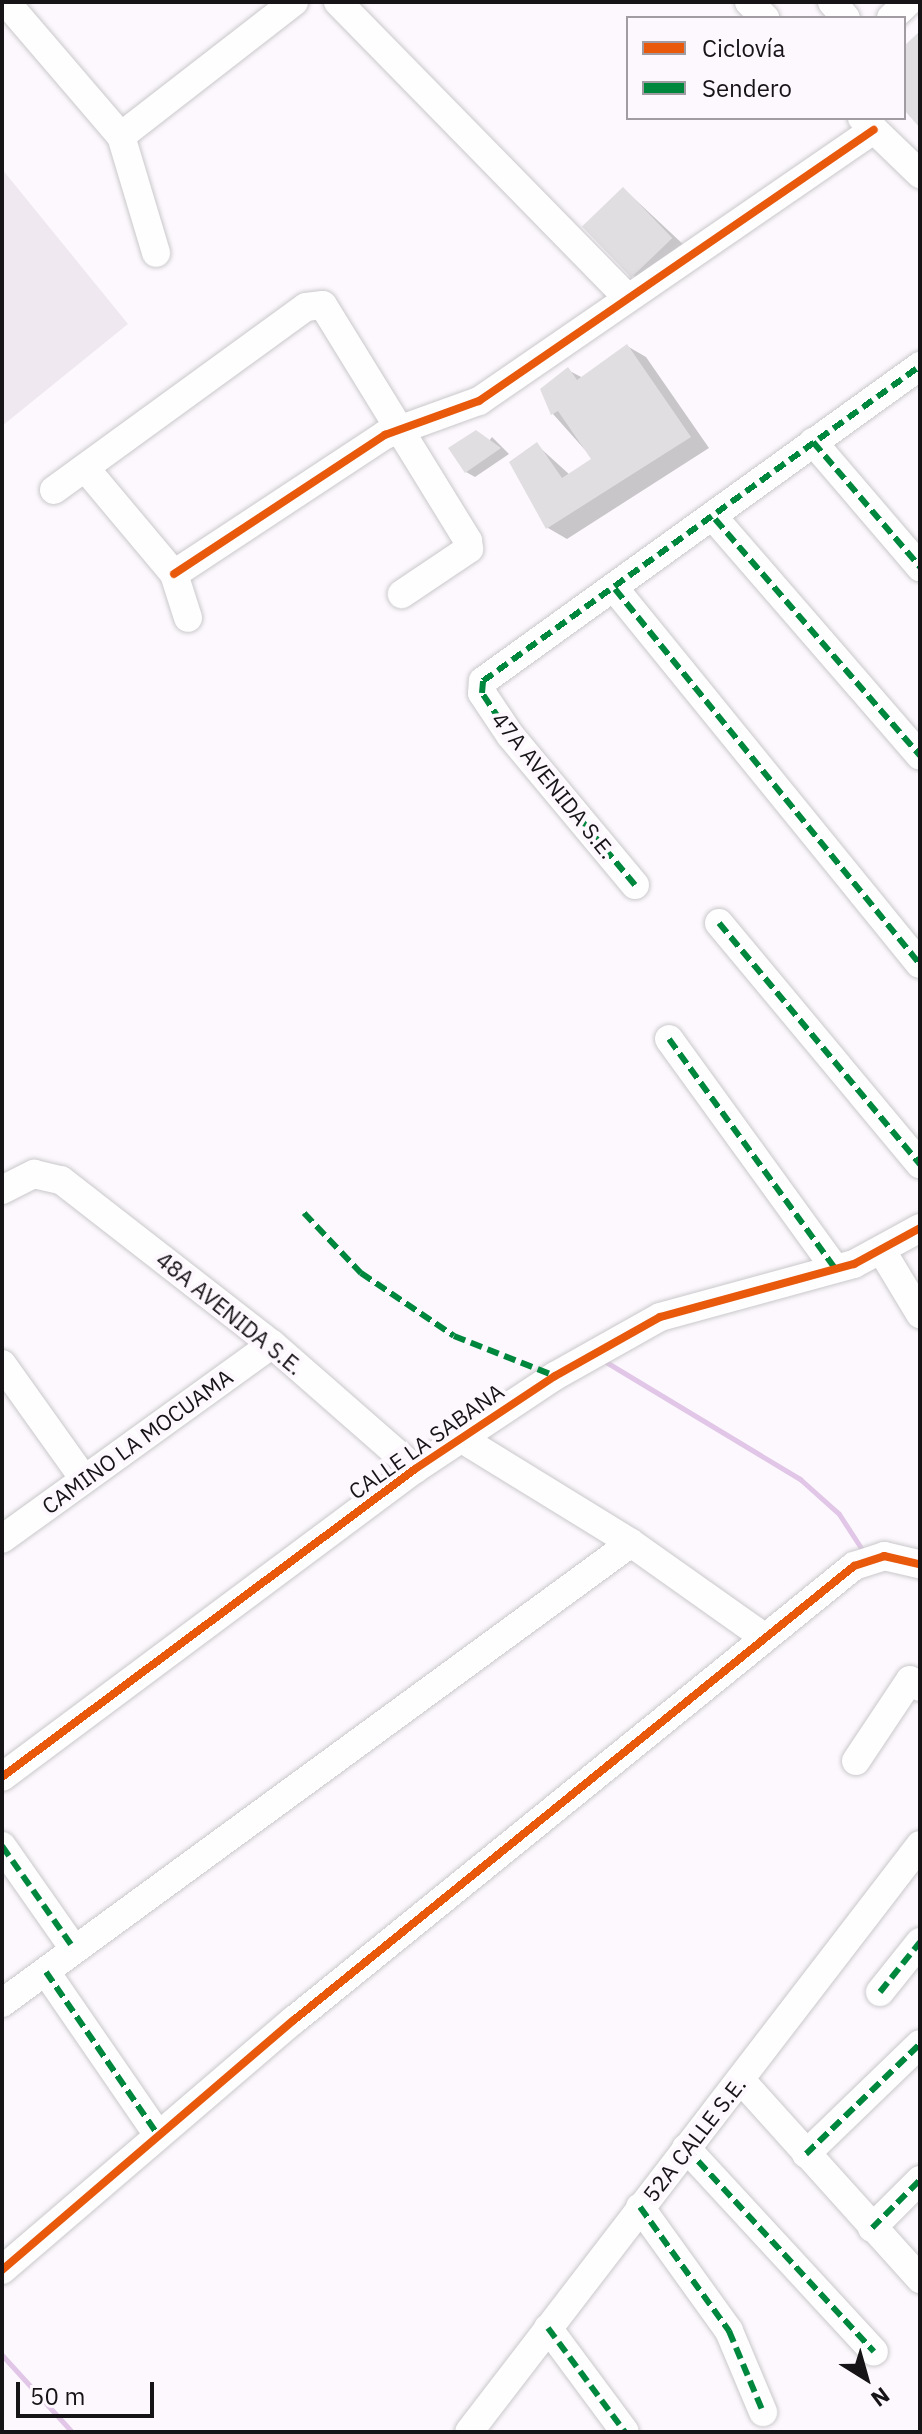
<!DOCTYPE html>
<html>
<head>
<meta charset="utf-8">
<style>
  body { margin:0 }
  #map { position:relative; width:922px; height:2434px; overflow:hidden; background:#fcf8fd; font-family:"IBM Plex Sans",sans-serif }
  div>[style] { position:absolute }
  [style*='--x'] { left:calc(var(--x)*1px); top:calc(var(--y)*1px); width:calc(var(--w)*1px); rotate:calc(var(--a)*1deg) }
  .built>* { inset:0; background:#efe8f1 }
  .shadow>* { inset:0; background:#0003 }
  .stream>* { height:5px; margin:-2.5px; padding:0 2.5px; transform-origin:2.5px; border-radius:2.5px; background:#e1c6e8 }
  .building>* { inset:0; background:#e1dee2; transform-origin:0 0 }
  .roads { filter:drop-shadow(0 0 2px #cac8cb) drop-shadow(0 0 2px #cac8cb) }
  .minor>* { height:28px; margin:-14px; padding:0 14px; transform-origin:14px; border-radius:14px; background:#fffeff }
  .quiet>* { height:6px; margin-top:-3px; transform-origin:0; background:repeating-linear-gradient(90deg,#00873e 0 12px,transparent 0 18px) }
  .cycleway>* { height:8px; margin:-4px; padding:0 4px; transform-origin:4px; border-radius:4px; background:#e8590c }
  span { translate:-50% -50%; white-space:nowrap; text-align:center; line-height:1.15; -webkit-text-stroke:8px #fdf7fe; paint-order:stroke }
  .street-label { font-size:22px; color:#161416 }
  .frame { position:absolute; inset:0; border:4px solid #161416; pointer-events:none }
  .legend { position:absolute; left:626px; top:16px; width:280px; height:104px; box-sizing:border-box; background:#fdf7fe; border:2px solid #a19ca1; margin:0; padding:10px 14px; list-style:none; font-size:24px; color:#161416 }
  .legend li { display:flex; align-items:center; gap:16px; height:40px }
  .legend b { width:40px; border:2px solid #a19ca1 }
  .north { position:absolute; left:826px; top:2338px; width:80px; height:80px; -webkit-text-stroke:6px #fdf7fe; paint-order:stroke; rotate:143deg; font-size:22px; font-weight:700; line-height:32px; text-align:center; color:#161416 }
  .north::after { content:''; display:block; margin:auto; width:28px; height:36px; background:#161416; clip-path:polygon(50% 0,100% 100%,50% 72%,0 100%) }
  .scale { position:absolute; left:16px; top:2382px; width:138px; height:36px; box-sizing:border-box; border:4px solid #161416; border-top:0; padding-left:10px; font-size:24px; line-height:28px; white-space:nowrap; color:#161416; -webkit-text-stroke:6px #fdf7fe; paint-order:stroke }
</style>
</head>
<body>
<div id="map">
  <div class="built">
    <i style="clip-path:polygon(2px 169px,128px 324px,2px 426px)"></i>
  </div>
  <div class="shadow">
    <i style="clip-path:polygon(624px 189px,686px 247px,646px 283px,632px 275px)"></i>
    <i style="clip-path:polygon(627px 346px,646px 357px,709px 448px,567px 539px,548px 528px,537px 445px,570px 475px,594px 460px,553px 414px,568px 370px,583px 378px)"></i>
    <i style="clip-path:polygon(492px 437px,509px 454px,475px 477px,466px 472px)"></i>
  </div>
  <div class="stream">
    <i style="--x:606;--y:1362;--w:227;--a:31.1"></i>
    <i style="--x:800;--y:1479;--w:52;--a:41.9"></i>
    <i style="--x:839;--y:1514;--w:48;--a:57"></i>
    <i style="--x:2;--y:2355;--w:104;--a:47.7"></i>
  </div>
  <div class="building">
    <i style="clip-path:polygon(920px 31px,920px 128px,904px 110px,904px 46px)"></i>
    <i style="left:623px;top:187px;width:71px;height:57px;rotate:46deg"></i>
    <i style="clip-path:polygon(627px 344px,691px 437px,546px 529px,509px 462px,537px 442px,562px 478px,591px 459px,558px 411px,551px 415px,540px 389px,568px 367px,577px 380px)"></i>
    <i style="clip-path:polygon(476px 430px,501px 448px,465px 473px,448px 448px)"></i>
  </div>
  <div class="roads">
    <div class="minor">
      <i style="--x:6;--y:2;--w:177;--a:49.4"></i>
      <i style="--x:121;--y:136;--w:122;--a:73.3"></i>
      <i style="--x:338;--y:2;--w:413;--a:45.6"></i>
      <i style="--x:749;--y:2;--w:23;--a:45"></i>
      <i style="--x:832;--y:2;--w:21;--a:49"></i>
      <i style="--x:891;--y:18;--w:23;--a:-43"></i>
      <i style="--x:862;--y:118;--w:81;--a:44"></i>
      <i style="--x:121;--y:136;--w:219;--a:-37.8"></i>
      <i style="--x:813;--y:442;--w:165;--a:49.4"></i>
      <i style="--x:86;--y:469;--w:137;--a:50"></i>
      <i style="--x:174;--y:574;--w:46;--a:72.3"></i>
      <i style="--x:54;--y:490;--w:311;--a:-36"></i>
      <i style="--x:306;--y:307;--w:17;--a:-7"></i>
      <i style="--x:323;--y:305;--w:277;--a:58.4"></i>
      <i style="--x:468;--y:541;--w:8;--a:83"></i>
      <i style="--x:469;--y:549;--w:81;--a:146.1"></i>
      <i style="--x:715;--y:519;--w:313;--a:49.1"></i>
      <i style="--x:174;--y:574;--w:253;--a:-33.4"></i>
      <i style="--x:385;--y:435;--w:100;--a:-19.9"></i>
      <i style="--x:479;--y:401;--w:479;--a:-34.5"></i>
      <i style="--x:615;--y:589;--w:483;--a:50.9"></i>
      <i style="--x:635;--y:885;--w:195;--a:-129.8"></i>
      <i style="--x:510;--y:735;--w:50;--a:-123.7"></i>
      <i style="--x:482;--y:693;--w:12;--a:-85"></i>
      <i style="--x:483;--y:681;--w:539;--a:-35.78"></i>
      <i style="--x:719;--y:923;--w:314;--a:50.2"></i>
      <i style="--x:669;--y:1039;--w:283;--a:54.1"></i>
      <i style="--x:2;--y:1190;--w:36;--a:-27"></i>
      <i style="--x:34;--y:1174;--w:28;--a:13"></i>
      <i style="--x:61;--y:1180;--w:267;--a:37.9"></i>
      <i style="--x:272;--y:1344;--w:190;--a:41.2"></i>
      <i style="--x:882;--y:1251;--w:74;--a:58.9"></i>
      <i style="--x:2;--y:1364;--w:141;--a:54.5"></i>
      <i style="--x:459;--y:1437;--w:202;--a:31.6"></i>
      <i style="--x:631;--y:1543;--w:163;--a:35.3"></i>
      <i style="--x:2;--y:1539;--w:333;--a:-35.8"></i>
      <i style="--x:856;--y:1761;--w:97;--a:-56.3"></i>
      <i style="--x:910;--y:1680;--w:12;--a:35"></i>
      <i style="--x:2;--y:1777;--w:515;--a:-36.71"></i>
      <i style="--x:415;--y:1469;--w:168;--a:-33.6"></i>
      <i style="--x:555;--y:1376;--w:120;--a:-29.3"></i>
      <i style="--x:660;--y:1317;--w:201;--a:-15.3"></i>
      <i style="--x:854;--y:1264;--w:75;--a:-28.6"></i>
      <i style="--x:2;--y:1846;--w:126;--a:55"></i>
      <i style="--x:46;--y:1972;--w:198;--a:55.5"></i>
      <i style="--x:880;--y:1992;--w:64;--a:-51.3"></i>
      <i style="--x:2;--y:2003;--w:779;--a:-36.18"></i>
      <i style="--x:741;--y:2080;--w:268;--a:48"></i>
      <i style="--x:686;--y:2148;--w:277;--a:47.3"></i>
      <i style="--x:806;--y:2154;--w:158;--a:-44"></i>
      <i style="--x:640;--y:2207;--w:153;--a:54.3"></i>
      <i style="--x:729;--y:2331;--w:88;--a:67.2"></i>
      <i style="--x:872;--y:2228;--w:68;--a:-45"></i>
      <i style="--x:2;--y:2270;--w:384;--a:-40.6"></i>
      <i style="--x:294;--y:2020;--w:721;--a:-39.03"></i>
      <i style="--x:854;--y:1566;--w:32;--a:-18"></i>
      <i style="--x:884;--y:1556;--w:37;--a:13"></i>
      <i style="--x:548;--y:2328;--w:129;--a:53.5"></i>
      <i style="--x:469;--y:2432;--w:740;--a:-52.46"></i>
    </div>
  </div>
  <div class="quiet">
    <i style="--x:813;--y:442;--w:165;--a:49.4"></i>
    <i style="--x:715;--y:519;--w:313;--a:49.1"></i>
    <i style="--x:615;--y:589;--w:483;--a:50.9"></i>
    <i style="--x:635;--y:885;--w:195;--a:-129.8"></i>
    <i style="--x:510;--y:735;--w:50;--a:-123.7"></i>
    <i style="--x:482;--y:693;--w:12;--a:-85"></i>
    <i style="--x:483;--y:681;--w:539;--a:-35.78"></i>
    <i style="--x:719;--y:923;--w:314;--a:50.2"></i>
    <i style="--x:669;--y:1039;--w:283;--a:54.1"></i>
    <i style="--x:304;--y:1213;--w:83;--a:46.5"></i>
    <i style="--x:361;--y:1273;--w:112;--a:34.1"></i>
    <i style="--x:454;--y:1336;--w:109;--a:21.6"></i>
    <i style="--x:2;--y:1846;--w:126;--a:55"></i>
    <i style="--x:46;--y:1972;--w:198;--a:55.5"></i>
    <i style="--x:880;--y:1992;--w:64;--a:-51.3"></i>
    <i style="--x:686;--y:2148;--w:277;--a:47.3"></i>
    <i style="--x:806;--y:2154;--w:158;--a:-44"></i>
    <i style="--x:640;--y:2207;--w:153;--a:54.3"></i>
    <i style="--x:729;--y:2331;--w:88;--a:67.2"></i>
    <i style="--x:872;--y:2228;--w:68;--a:-45"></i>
    <i style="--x:548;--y:2328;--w:129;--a:53.5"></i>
  </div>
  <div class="cycleway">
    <i style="--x:174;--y:574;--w:253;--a:-33.4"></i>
    <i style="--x:385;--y:435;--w:100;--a:-19.9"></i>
    <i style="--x:479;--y:401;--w:479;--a:-34.5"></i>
    <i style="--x:2;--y:1777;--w:515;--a:-36.71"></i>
    <i style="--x:415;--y:1469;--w:168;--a:-33.6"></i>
    <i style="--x:555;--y:1376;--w:120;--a:-29.3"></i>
    <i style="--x:660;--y:1317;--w:201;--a:-15.3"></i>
    <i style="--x:854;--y:1264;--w:75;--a:-28.6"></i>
    <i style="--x:2;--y:2270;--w:384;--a:-40.6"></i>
    <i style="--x:294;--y:2020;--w:721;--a:-39.03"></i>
    <i style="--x:854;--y:1566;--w:32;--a:-18"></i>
    <i style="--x:884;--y:1556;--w:37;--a:13"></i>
  </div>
  <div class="street-label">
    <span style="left:554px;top:785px;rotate:51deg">47A AVENIDA S.E.</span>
    <span style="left:230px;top:1313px;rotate:39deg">48A AVENIDA S.E.</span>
    <span style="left:137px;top:1441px;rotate:-36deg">CAMINO LA MOCUAMA</span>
    <span style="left:426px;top:1441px;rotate:-35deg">CALLE LA SABANA</span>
    <span style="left:694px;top:2139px;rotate:-52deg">52A CALLE S.E.</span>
  </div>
  <div class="frame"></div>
  <ul class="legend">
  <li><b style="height:10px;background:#e8590c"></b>Ciclovía</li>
  <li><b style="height:10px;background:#00873e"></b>Sendero</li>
  </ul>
  <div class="north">N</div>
  <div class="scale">50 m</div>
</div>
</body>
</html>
